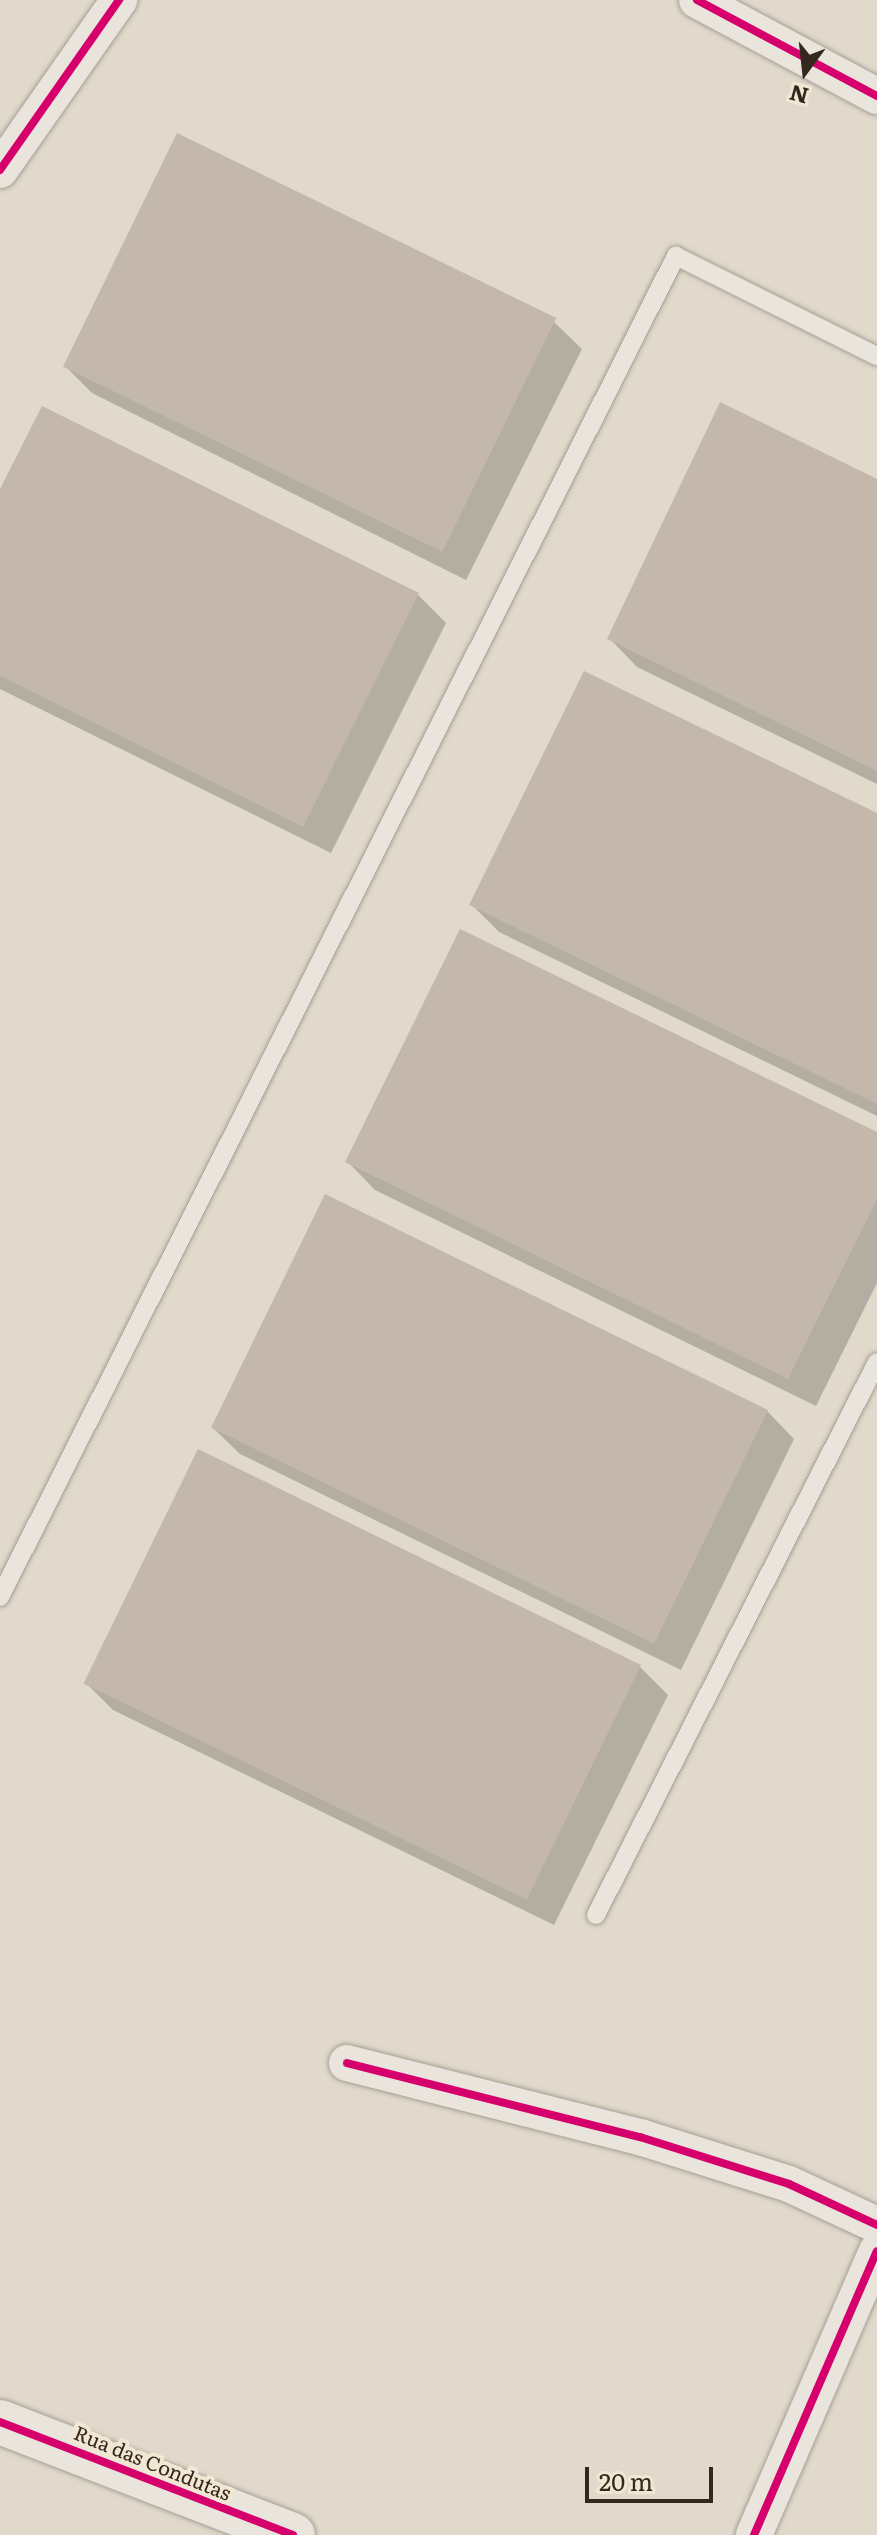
<!DOCTYPE html>
<html>
<head>
<meta charset="utf-8">
<style>
  body { margin:0 }
  #map { position:relative; width:877px; height:2535px; overflow:hidden; background:#e1d9cb; font-family:Literata,serif }
  div>[style] { position:absolute }
  [style*='--x'] { left:calc(var(--x)*1px); top:calc(var(--y)*1px); width:calc(var(--w)*1px); rotate:calc(var(--a)*1deg) }
  .shadow>* { inset:0; background:#0003 }
  .building>* { inset:0; background:#c4b7ac; transform-origin:0 0 }
  .roads { filter:drop-shadow(0 0 2px #a69f95) drop-shadow(0 0 2px #a69f95) }
  .lane>* { height:18px; margin:-9px; padding:0 9px; transform-origin:9px; border-radius:9px; background:#eae5dc }
  .street>* { height:36px; margin:-18px; padding:0 18px; transform-origin:18px; border-radius:18px; background:#eae5dc }
  .secondary>* { height:44px; margin:-22px; padding:0 22px; transform-origin:22px; border-radius:22px; background:#eae5dc }
  .cycleway>* { height:8px; margin:-4px; padding:0 4px; transform-origin:4px; border-radius:4px; background:#d6006c }
  span { translate:-50% -50%; white-space:nowrap; text-align:center; line-height:1.15; -webkit-text-stroke:8px #f2e7d2; paint-order:stroke }
  .street-label { font-size:20px; color:#33271e }
  .north { position:absolute; left:765px; top:32px; width:80px; height:80px; -webkit-text-stroke:6px #f2e7d2; paint-order:stroke; rotate:195deg; font-size:22px; font-weight:700; line-height:32px; text-align:center; color:#33271e }
  .north::after { content:''; display:block; margin:auto; width:28px; height:36px; background:#33271e; clip-path:polygon(50% 0,100% 100%,50% 72%,0 100%) }
  .scale { position:absolute; left:585px; top:2467px; width:128px; height:36px; box-sizing:border-box; border:4px solid #33271e; border-top:0; padding-left:10px; font-size:24px; line-height:28px; white-space:nowrap; color:#33271e; -webkit-text-stroke:6px #f2e7d2; paint-order:stroke }
</style>
</head>
<body>
<div id="map">
  <div class="shadow">
    <i style="clip-path:polygon(554px 322px,582px 349px,466px 580px,92px 393px,64px 365px)"></i>
    <i style="clip-path:polygon(877px 481px,877px 784px,637px 667px,610px 639px)"></i>
    <i style="clip-path:polygon(0 494px,418px 595px,446px 623px,331px 853px,0 689px)"></i>
    <i style="clip-path:polygon(877px 816px,877px 1116px,499px 932px,471px 904px)"></i>
    <i style="clip-path:polygon(877px 1134px,877px 1283px,816px 1406px,375px 1190px,348px 1162px)"></i>
    <i style="clip-path:polygon(767px 1411px,794px 1439px,681px 1670px,240px 1454px,212px 1427px)"></i>
    <i style="clip-path:polygon(640px 1667px,668px 1695px,554px 1925px,113px 1710px,85px 1682px)"></i>
  </div>
  <div class="building">
    <i style="left:177px;top:133px;width:422px;height:260px;rotate:26deg"></i>
    <i style="clip-path:polygon(720px 402px,877px 479px,877px 771px,607px 639px)"></i>
    <i style="clip-path:polygon(42px 406px,419px 593px,303px 827px,0 676px,0 489px)"></i>
    <i style="clip-path:polygon(584px 671px,877px 813px,877px 1104px,469px 905px)"></i>
    <i style="clip-path:polygon(460px 929px,877px 1132px,877px 1199px,788px 1379px,345px 1162px)"></i>
    <i style="left:325px;top:1194px;width:493px;height:260px;rotate:26deg"></i>
    <i style="left:198px;top:1449px;width:493px;height:261px;rotate:26deg"></i>
  </div>
  <div class="roads">
    <div class="lane">
      <i style="--x:0;--y:1597;--w:1502;--a:-63.25"></i>
      <i style="--x:676;--y:256;--w:225;--a:26.5"></i>
      <i style="--x:596;--y:1915;--w:620;--a:-63.06"></i>
    </div>
    <div class="street">
      <i style="--x:697;--y:0;--w:204;--a:28.1"></i>
      <i style="--x:0;--y:170;--w:208;--a:-55"></i>
      <i style="--x:347;--y:2063;--w:302;--a:14.2"></i>
      <i style="--x:640;--y:2137;--w:156;--a:17.5"></i>
      <i style="--x:789;--y:2184;--w:97;--a:25"></i>
      <i style="--x:754;--y:2535;--w:309;--a:-66.6"></i>
    </div>
    <div class="secondary">
      <i style="--x:0;--y:2422;--w:314;--a:21.1"></i>
    </div>
  </div>
  <div class="cycleway">
    <i style="--x:697;--y:0;--w:204;--a:28.1"></i>
    <i style="--x:0;--y:170;--w:208;--a:-55"></i>
    <i style="--x:347;--y:2063;--w:302;--a:14.2"></i>
    <i style="--x:640;--y:2137;--w:156;--a:17.5"></i>
    <i style="--x:789;--y:2184;--w:97;--a:25"></i>
    <i style="--x:0;--y:2422;--w:314;--a:21.1"></i>
    <i style="--x:754;--y:2535;--w:309;--a:-66.6"></i>
  </div>
  <div class="street-label">
    <span style="left:153px;top:2462px;rotate:22deg">Rua das Condutas</span>
  </div>
  <div class="north">N</div>
  <div class="scale">20 m</div>
</div>
</body>
</html>
